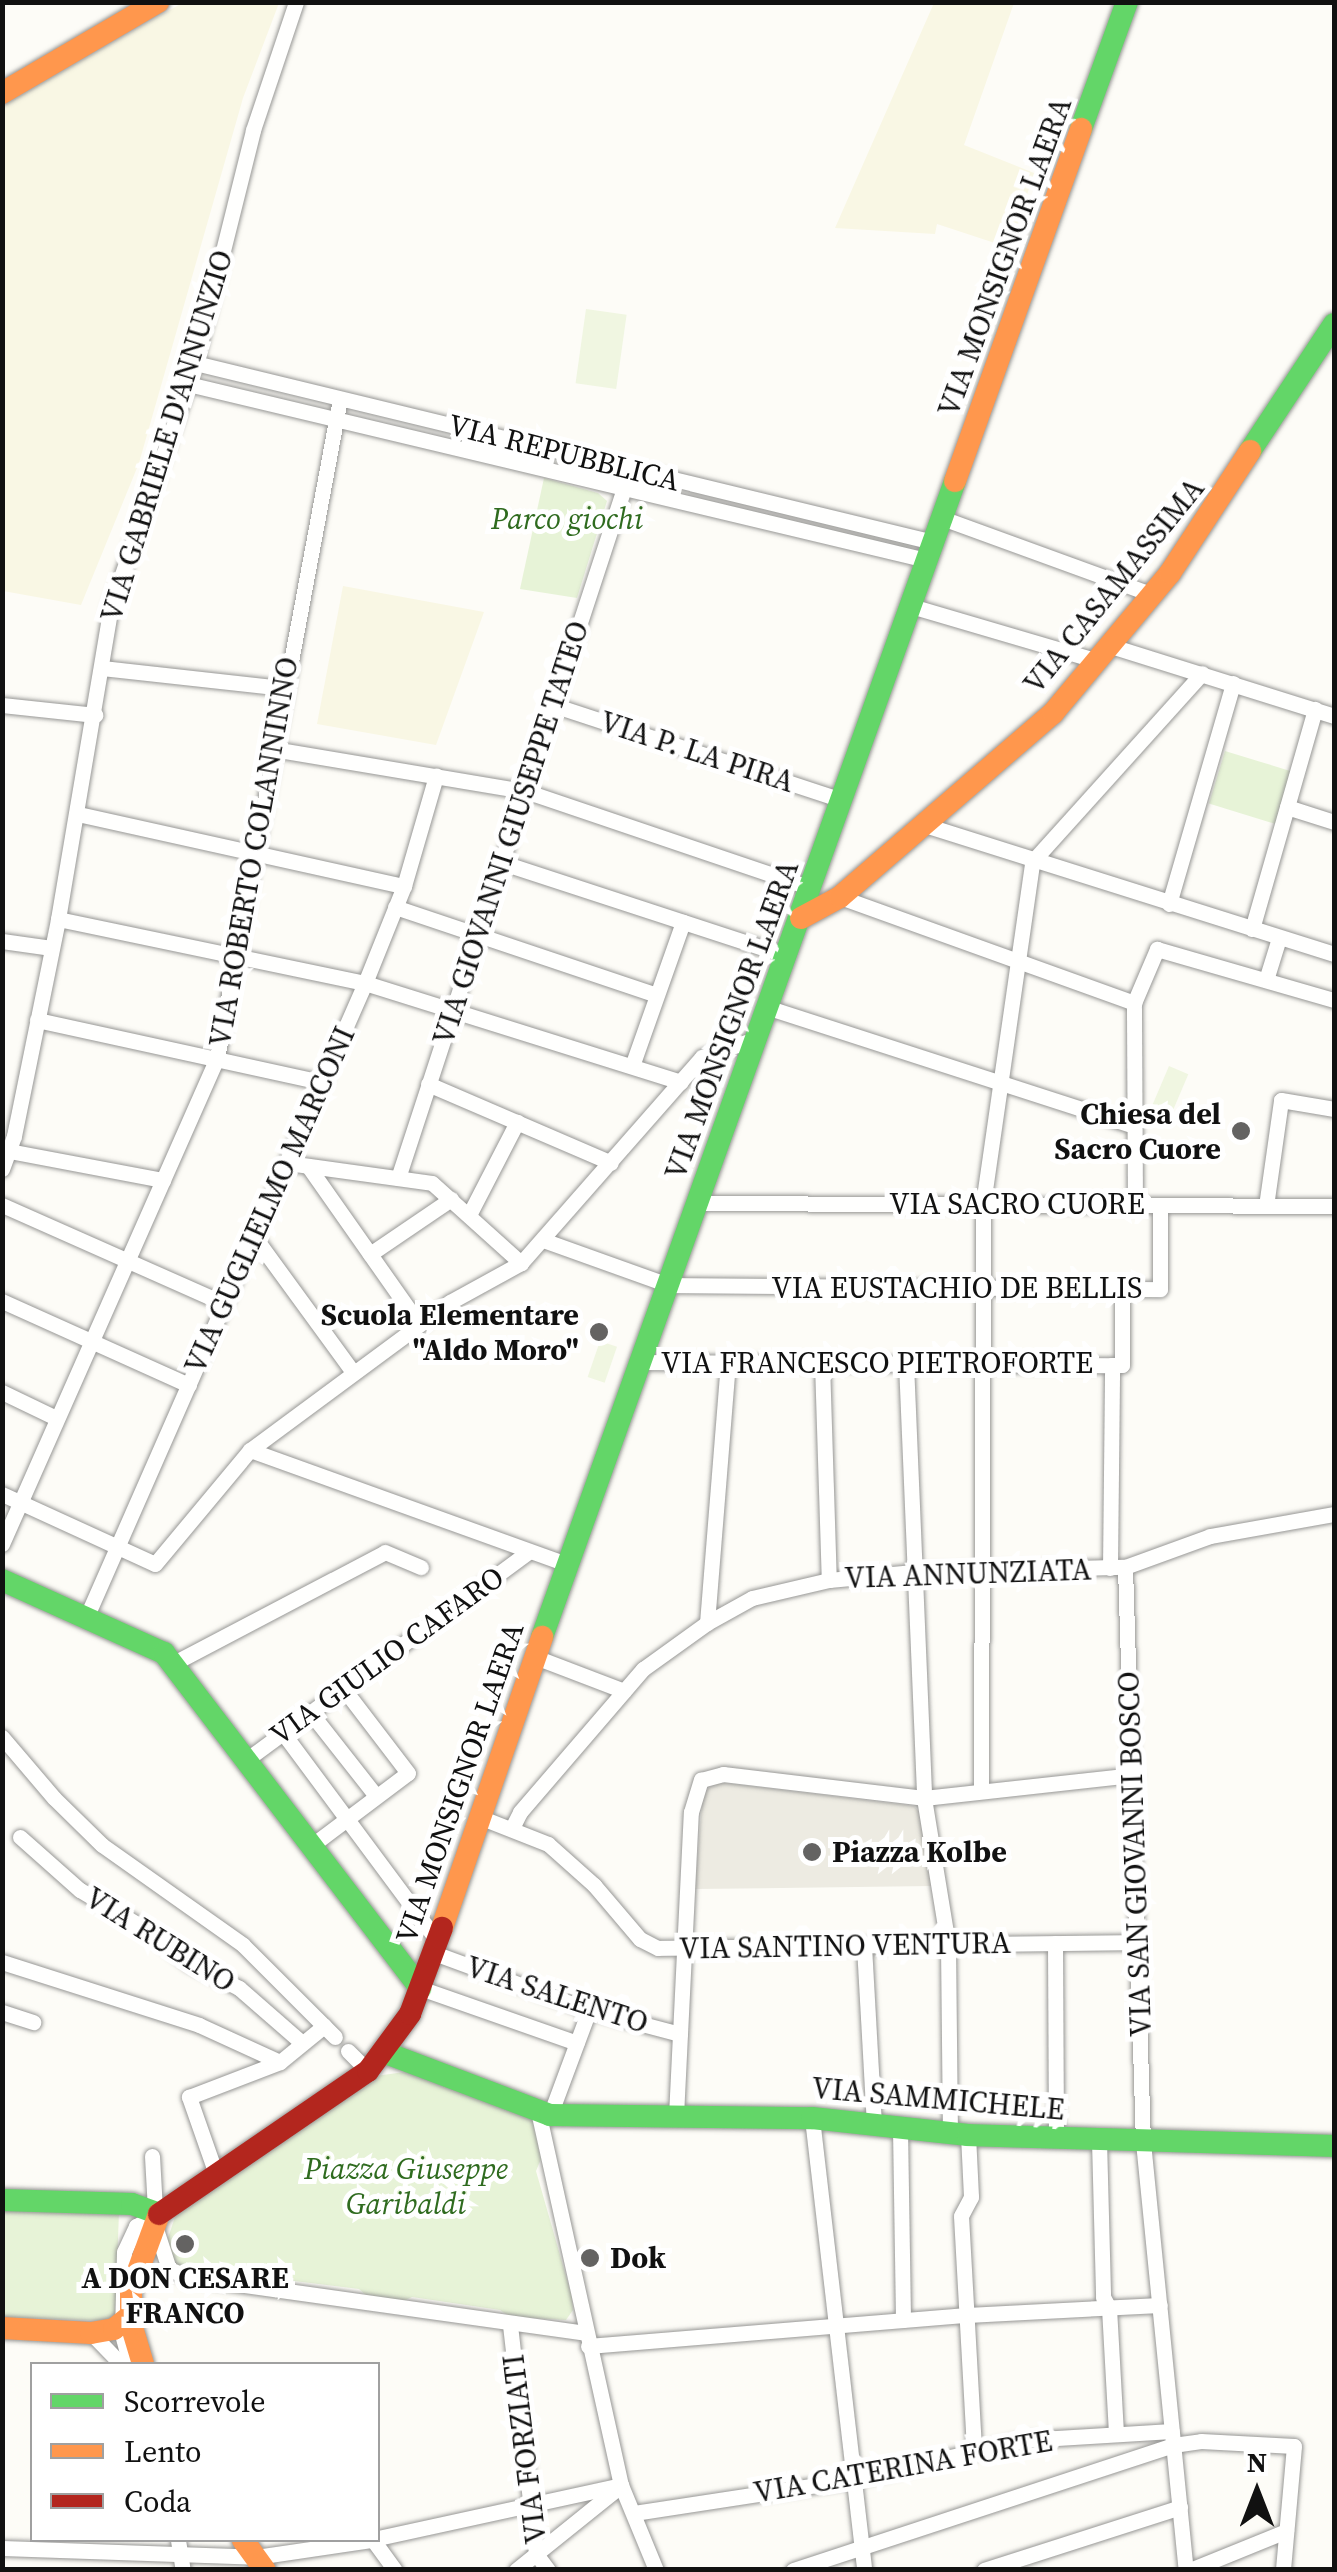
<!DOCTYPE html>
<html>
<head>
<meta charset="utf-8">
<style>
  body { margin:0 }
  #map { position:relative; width:1337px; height:2572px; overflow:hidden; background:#fdfcf7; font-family:"Source Serif 4",serif }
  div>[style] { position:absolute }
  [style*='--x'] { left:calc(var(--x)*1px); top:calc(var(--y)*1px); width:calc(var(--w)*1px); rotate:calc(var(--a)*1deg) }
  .farmland>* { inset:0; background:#f9f7e4 }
  .green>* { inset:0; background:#e7f3d7; transform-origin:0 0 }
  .pitch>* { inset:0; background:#f0f6e1; transform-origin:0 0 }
  .plaza>* { inset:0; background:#edebe2 }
  .roads { filter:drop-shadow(0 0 2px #979795) drop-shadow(0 0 2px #979795) }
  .street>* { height:15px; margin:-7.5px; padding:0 7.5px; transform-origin:7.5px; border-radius:7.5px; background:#fffffe }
  .fast>* { height:22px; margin:-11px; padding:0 11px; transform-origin:11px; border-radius:11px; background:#63d668 }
  .slow>* { height:22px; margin:-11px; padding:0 11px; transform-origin:11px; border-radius:11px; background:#ff974d }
  .jam>* { height:22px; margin:-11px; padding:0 11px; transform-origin:11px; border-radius:11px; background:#b3261e }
  .dots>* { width:28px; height:28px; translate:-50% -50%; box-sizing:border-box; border:5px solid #fff; border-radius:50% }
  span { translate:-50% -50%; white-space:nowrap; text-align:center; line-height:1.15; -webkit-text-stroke:10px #fff; paint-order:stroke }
  .street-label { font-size:30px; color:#111 }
  .park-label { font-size:30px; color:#2f6b1f; font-style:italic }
  .poi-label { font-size:30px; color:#111; font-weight:700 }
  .right { translate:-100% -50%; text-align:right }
  .left { translate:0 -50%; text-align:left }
  .frame { position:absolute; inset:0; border:5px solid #111; pointer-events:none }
  .legend { position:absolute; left:30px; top:2362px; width:350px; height:180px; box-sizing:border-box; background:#fff; border:2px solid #a0a0a0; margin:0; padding:12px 18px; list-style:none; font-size:30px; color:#111 }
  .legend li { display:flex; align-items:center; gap:20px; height:50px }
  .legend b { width:50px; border:2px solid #a0a0a0 }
  .north { position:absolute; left:1207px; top:2442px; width:100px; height:100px; -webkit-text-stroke:8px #fff; paint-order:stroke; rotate:0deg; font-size:28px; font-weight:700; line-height:40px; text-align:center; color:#111 }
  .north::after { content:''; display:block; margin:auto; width:35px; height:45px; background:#111; clip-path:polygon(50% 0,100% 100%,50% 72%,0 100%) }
</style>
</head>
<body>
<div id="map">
  <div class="farmland">
    <i style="clip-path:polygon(184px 2px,279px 3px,243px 98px,139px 463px,81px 605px,3px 591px,3px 106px)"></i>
    <i style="clip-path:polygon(934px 3px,1014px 3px,964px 145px,1034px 173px,1010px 248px,937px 224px,935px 234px,835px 228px)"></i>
    <i style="clip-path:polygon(343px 586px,484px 612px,436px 745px,317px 724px)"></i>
  </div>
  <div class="green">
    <i style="clip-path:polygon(544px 478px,598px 493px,607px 501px,577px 598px,520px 589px)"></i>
    <i style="left:1225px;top:751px;width:74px;height:55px;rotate:17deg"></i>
    <i style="clip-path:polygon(412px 2071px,532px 2119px,541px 2159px,536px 2171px,572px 2297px,573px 2310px,566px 2320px,510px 2317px,500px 2310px,412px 2297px,404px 2301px,367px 2296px,359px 2289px,174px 2266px,166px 2244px,176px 2214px,368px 2077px)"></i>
    <i style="left:2px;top:2209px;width:117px;height:108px;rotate:2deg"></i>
  </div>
  <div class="pitch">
    <i style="left:586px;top:309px;width:41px;height:75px;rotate:8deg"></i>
    <i style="left:1169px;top:1066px;width:21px;height:49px;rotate:23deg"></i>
    <i style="left:600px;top:1341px;width:18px;height:38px;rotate:19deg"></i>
  </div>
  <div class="plaza">
    <i style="clip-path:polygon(725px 1783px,914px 1806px,921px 1814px,932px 1886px,695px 1889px,703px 1793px,714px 1784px)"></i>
  </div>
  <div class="roads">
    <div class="street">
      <i style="--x:195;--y:363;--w:759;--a:13.63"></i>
      <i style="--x:188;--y:384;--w:759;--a:13.41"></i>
      <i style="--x:942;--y:518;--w:225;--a:20"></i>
      <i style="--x:911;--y:606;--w:195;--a:16.4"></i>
      <i style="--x:1111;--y:646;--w:234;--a:17.4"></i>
      <i style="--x:102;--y:668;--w:183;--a:6.3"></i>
      <i style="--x:2;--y:705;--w:94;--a:6.1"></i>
      <i style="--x:553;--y:705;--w:304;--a:18.2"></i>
      <i style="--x:273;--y:749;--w:255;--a:9.5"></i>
      <i style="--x:525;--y:791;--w:302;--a:18.7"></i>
      <i style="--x:1287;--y:807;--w:49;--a:17.7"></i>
      <i style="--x:78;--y:814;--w:334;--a:12.5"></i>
      <i style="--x:925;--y:825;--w:429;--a:17.5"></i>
      <i style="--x:500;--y:862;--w:302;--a:18.1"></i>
      <i style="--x:840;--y:897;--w:313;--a:19.8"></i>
      <i style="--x:1169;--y:904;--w:230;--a:-73.8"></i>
      <i style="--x:395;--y:907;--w:275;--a:18.6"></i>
      <i style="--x:58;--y:919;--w:314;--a:11.8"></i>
      <i style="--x:365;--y:983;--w:331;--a:17.4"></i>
      <i style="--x:1252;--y:929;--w:229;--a:-74"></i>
      <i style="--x:2;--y:941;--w:50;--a:8"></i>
      <i style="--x:1266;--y:980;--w:44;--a:-72.8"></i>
      <i style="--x:769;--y:1008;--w:380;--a:17.9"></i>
      <i style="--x:37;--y:1020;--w:292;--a:12.3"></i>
      <i style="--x:632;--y:1066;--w:153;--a:-70.5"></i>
      <i style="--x:428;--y:1084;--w:199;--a:23.3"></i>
      <i style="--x:9;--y:1151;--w:157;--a:10.7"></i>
      <i style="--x:288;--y:1163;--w:145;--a:7.9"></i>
      <i style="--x:432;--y:1183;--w:120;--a:42"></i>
      <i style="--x:308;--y:1166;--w:193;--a:54.9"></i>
      <i style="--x:2;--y:1169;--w:35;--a:-70"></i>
      <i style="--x:14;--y:1136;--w:221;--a:-78.5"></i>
      <i style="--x:58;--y:919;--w:317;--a:-80.4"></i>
      <i style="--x:111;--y:606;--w:257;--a:-70.9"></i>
      <i style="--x:195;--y:363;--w:240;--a:-76"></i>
      <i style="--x:253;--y:130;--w:135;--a:-71.4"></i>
      <i style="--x:398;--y:1178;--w:736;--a:-71.86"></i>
      <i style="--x:699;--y:1203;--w:635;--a:0.27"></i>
      <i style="--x:1135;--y:1204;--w:201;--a:-90.3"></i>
      <i style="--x:1134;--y:1003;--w:59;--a:-66.9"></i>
      <i style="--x:1157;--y:949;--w:184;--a:16.1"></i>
      <i style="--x:2;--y:1205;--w:242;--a:23.9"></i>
      <i style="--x:1266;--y:1206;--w:107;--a:-81.9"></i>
      <i style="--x:1281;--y:1100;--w:54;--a:9.6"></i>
      <i style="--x:469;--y:1215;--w:105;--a:-62.7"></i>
      <i style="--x:253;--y:1235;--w:170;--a:53.9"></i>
      <i style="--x:543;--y:1240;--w:134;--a:19.7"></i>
      <i style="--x:669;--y:1285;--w:491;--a:0.5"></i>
      <i style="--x:1160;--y:1289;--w:84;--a:-90"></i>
      <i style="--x:370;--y:1254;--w:98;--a:-34.2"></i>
      <i style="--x:2;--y:1301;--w:205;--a:24.2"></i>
      <i style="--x:641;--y:1362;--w:471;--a:0.4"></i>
      <i style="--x:822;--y:1363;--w:217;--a:88.2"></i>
      <i style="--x:906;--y:1363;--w:435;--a:87.6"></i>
      <i style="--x:924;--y:1798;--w:149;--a:80.7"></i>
      <i style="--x:948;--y:1945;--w:188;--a:89.4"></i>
      <i style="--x:1112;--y:1365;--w:10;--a:0"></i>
      <i style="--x:1122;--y:1365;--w:76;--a:-90"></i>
      <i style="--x:2;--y:1392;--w:60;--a:25.7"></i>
      <i style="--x:250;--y:1450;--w:337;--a:19.8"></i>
      <i style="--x:2;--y:1494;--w:168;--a:24.6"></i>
      <i style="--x:155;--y:1564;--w:148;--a:-50.2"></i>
      <i style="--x:250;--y:1450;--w:249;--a:-36.5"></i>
      <i style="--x:450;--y:1302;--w:81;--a:-28.8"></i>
      <i style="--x:521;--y:1263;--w:274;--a:-48.7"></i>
      <i style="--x:702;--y:1057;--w:59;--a:-18.7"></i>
      <i style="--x:2;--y:1544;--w:531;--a:-66.14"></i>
      <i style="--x:217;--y:1058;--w:670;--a:-79.43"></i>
      <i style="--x:1125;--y:1567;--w:575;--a:88.21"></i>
      <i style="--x:1143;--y:2142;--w:430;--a:84.3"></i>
      <i style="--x:1110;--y:1568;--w:203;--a:-89.4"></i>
      <i style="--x:86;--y:1618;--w:694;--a:-66.28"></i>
      <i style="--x:365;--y:983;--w:105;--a:-68.1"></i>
      <i style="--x:404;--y:886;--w:115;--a:-73.8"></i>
      <i style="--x:707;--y:1623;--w:262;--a:-85.4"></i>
      <i style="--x:535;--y:1657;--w:95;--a:20.9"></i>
      <i style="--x:174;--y:1663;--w:238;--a:-27.7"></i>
      <i style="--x:385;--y:1552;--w:39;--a:23"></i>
      <i style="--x:310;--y:1712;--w:107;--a:51.8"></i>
      <i style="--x:283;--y:1733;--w:260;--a:53.4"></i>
      <i style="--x:2;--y:1737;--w:80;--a:49.6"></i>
      <i style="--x:54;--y:1798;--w:67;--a:44.4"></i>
      <i style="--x:102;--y:1845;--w:173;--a:35.3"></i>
      <i style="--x:243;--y:1945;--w:130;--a:45"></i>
      <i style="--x:246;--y:1760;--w:350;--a:-36.4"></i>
      <i style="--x:981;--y:1791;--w:587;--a:-89.8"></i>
      <i style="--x:983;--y:1204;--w:345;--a:-81.8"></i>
      <i style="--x:1032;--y:862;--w:254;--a:-48"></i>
      <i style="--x:482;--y:1818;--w:71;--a:21.5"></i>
      <i style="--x:548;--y:1844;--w:62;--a:41.7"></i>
      <i style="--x:594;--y:1885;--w:71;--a:49.6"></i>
      <i style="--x:640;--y:1939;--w:20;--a:27"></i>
      <i style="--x:658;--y:1948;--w:479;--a:-0.7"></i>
      <i style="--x:512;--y:1828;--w:18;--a:-63"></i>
      <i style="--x:520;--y:1812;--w:189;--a:-49.3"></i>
      <i style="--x:643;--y:1669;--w:79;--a:-35.7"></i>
      <i style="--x:707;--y:1623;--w:51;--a:-29.1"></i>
      <i style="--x:752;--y:1598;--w:79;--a:-13.2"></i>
      <i style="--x:829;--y:1580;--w:85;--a:-5.4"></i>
      <i style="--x:914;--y:1572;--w:211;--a:-1.4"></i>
      <i style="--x:1125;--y:1567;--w:90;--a:-20"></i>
      <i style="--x:1210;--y:1536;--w:126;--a:-10.1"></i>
      <i style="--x:20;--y:1837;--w:80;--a:41.5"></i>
      <i style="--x:80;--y:1890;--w:78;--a:30.8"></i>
      <i style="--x:147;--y:1930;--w:53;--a:38.2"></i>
      <i style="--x:189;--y:1963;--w:56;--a:26.6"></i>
      <i style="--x:239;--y:1988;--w:82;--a:41.1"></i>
      <i style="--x:311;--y:1846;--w:121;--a:-37"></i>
      <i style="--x:408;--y:1773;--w:107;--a:-127.4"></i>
      <i style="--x:1055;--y:1943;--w:196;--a:89.7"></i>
      <i style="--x:864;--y:1946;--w:180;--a:86.8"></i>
      <i style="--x:434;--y:1953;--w:165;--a:20.2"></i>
      <i style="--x:589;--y:2010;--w:94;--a:14.8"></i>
      <i style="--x:2;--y:1962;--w:207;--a:17.7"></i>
      <i style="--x:199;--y:2025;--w:89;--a:24.6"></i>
      <i style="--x:420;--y:1988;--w:166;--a:19.3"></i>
      <i style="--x:2;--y:2012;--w:33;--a:18"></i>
      <i style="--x:348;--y:2051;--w:28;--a:45"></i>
      <i style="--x:538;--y:2111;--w:383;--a:77.5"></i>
      <i style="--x:621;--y:2485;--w:92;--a:67.6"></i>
      <i style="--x:550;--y:2115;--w:112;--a:-69.6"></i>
      <i style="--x:676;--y:2116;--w:304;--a:-87.2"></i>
      <i style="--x:691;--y:1812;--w:34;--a:-73"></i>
      <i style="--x:701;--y:1780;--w:23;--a:-15"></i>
      <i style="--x:723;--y:1774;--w:202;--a:6.8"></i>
      <i style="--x:924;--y:1798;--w:211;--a:-6.3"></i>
      <i style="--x:812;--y:2118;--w:455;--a:83.4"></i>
      <i style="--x:900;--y:2128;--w:192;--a:89.1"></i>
      <i style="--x:968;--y:2135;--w:62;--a:87.2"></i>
      <i style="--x:971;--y:2197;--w:21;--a:118"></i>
      <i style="--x:961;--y:2216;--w:235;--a:86.8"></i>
      <i style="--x:1099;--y:2140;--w:157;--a:88.5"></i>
      <i style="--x:1103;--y:2297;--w:13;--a:61"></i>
      <i style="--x:1109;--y:2308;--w:126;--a:86.8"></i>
      <i style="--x:152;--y:2156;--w:54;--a:86.8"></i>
      <i style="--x:216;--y:2174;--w:82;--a:-109.3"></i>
      <i style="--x:189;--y:2097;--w:97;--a:-21"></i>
      <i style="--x:280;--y:2062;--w:57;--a:-39.3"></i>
      <i style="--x:156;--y:2229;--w:42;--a:72"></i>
      <i style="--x:169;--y:2269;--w:21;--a:23"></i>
      <i style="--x:188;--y:2277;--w:401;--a:8"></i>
      <i style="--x:510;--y:2325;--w:230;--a:83.5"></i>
      <i style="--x:536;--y:2554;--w:20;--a:53"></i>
      <i style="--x:91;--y:2333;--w:43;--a:45.9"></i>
      <i style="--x:588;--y:2346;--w:380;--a:-4.7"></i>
      <i style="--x:967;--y:2315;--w:193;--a:-3"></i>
      <i style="--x:130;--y:2364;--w:31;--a:-105"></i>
      <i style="--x:122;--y:2334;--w:82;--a:-88.6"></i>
      <i style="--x:124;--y:2252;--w:29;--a:-65"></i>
      <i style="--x:136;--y:2226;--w:26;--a:-28"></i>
      <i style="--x:634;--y:2513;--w:224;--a:-8.7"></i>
      <i style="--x:855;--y:2479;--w:173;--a:-13"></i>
      <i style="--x:1024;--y:2440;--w:148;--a:-3.5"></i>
      <i style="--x:378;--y:2538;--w:249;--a:-12.3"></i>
      <i style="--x:178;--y:2540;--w:30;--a:81"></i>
      <i style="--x:373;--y:2540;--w:37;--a:54"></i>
      <i style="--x:2;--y:2548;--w:254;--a:2"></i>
      <i style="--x:256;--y:2557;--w:116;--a:-8.4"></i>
      <i style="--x:516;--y:2570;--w:131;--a:-38.8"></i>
      <i style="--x:793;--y:2570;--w:400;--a:-18.2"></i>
      <i style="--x:1173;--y:2445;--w:28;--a:-8"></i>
      <i style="--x:1201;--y:2441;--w:93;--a:3.1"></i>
      <i style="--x:1294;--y:2446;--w:124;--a:95.1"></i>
      <i style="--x:984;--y:2570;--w:206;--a:-17.8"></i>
      <i style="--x:1190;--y:2570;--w:104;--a:-22.1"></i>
    </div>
    <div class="fast">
      <i style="--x:1081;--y:129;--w:135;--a:-70.1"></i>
      <i style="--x:1250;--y:451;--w:152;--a:-56.5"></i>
      <i style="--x:2;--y:1580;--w:178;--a:24.3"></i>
      <i style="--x:164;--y:1653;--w:422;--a:52.6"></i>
      <i style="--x:542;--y:1637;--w:1228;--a:-70.34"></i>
      <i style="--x:386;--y:2053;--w:175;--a:20.7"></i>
      <i style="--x:550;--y:2115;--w:262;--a:0.7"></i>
      <i style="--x:812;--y:2118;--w:157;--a:6.2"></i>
      <i style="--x:968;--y:2135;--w:366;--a:1.7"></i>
      <i style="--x:2;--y:2200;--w:130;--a:1.8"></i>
      <i style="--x:132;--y:2204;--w:29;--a:20"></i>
    </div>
    <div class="slow">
      <i style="--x:2;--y:93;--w:181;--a:-30.3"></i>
      <i style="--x:955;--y:481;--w:374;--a:-70.3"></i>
      <i style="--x:801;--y:918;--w:44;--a:-28.3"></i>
      <i style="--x:840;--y:897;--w:281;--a:-40.8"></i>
      <i style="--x:1053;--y:713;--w:182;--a:-50.1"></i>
      <i style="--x:1170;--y:573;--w:146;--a:-56.7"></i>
      <i style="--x:442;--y:1928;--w:308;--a:-71"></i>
      <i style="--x:2;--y:2328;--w:89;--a:3.2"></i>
      <i style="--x:91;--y:2333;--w:23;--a:-10"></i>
      <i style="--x:114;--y:2329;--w:21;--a:-39"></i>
      <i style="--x:143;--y:2364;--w:42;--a:-106.7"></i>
      <i style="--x:131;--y:2324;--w:34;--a:-90"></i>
      <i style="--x:131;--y:2290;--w:81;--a:-69.8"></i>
      <i style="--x:243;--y:2540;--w:37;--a:54"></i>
    </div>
    <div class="jam">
      <i style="--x:159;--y:2214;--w:253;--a:-34.4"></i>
      <i style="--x:368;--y:2071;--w:71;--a:-53.6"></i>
      <i style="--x:410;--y:2014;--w:92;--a:-69.6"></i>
    </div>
  </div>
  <div class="dots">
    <i style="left:1241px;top:1131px;background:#646362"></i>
    <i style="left:599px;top:1332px;background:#646362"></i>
    <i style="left:812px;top:1852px;background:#646362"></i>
    <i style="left:185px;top:2244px;background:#646362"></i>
    <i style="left:590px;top:2258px;background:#646362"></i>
  </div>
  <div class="street-label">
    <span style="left:1005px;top:257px;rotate:-70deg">VIA MONSIGNOR LAERA</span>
    <span style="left:167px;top:436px;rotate:-73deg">VIA GABRIELE D'ANNUNZIO</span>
    <span style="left:564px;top:453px;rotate:14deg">VIA REPUBBLICA</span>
    <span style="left:1114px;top:586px;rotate:-51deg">VIA CASAMASSIMA</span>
    <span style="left:697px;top:752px;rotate:18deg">VIA P. LA PIRA</span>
    <span style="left:511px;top:833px;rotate:-72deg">VIA GIOVANNI GIUSEPPE TATEO</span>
    <span style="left:254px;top:852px;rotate:-80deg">VIA ROBERTO COLANNINNO</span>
    <span style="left:732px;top:1020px;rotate:-70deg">VIA MONSIGNOR LAERA</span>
    <span style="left:270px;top:1200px;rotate:-66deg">VIA GUGLIELMO MARCONI</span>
    <span style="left:1017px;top:1204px">VIA SACRO CUORE</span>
    <span style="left:957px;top:1288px">VIA EUSTACHIO DE BELLIS</span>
    <span style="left:877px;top:1363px">VIA FRANCESCO PIETROFORTE</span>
    <span style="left:968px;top:1574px;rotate:-2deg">VIA ANNUNZIATA</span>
    <span style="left:387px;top:1656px;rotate:-36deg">VIA GIULIO CAFARO</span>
    <span style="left:460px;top:1783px;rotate:-71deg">VIA MONSIGNOR LAERA</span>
    <span style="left:1135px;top:1854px;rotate:-92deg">VIA SAN GIOVANNI BOSCO</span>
    <span style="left:160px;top:1940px;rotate:32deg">VIA RUBINO</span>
    <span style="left:845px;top:1946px;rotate:-1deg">VIA SANTINO VENTURA</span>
    <span style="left:557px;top:1995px;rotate:18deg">VIA SALENTO</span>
    <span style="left:938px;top:2099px;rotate:5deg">VIA SAMMICHELE</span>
    <span style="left:525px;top:2449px;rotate:-97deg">VIA FORZIATI</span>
    <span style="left:903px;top:2467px;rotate:-10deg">VIA CATERINA FORTE</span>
  </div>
  <div class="park-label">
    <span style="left:567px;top:519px">Parco giochi</span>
    <span style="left:406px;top:2186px">Piazza Giuseppe<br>Garibaldi</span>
  </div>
  <div class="poi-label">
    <span class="right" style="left:1221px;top:1131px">Chiesa del<br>Sacro Cuore</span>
    <span class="right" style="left:579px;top:1332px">Scuola Elementare<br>"Aldo Moro"</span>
    <span class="left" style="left:832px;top:1852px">Piazza Kolbe</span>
    <span class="left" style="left:610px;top:2258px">Dok</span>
    <span style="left:185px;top:2295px">A DON CESARE<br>FRANCO</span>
  </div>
  <div class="frame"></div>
  <ul class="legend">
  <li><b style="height:12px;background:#63d668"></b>Scorrevole</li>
  <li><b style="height:12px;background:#ff974d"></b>Lento</li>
  <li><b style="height:12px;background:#b3261e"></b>Coda</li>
  </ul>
  <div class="north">N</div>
</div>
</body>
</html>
